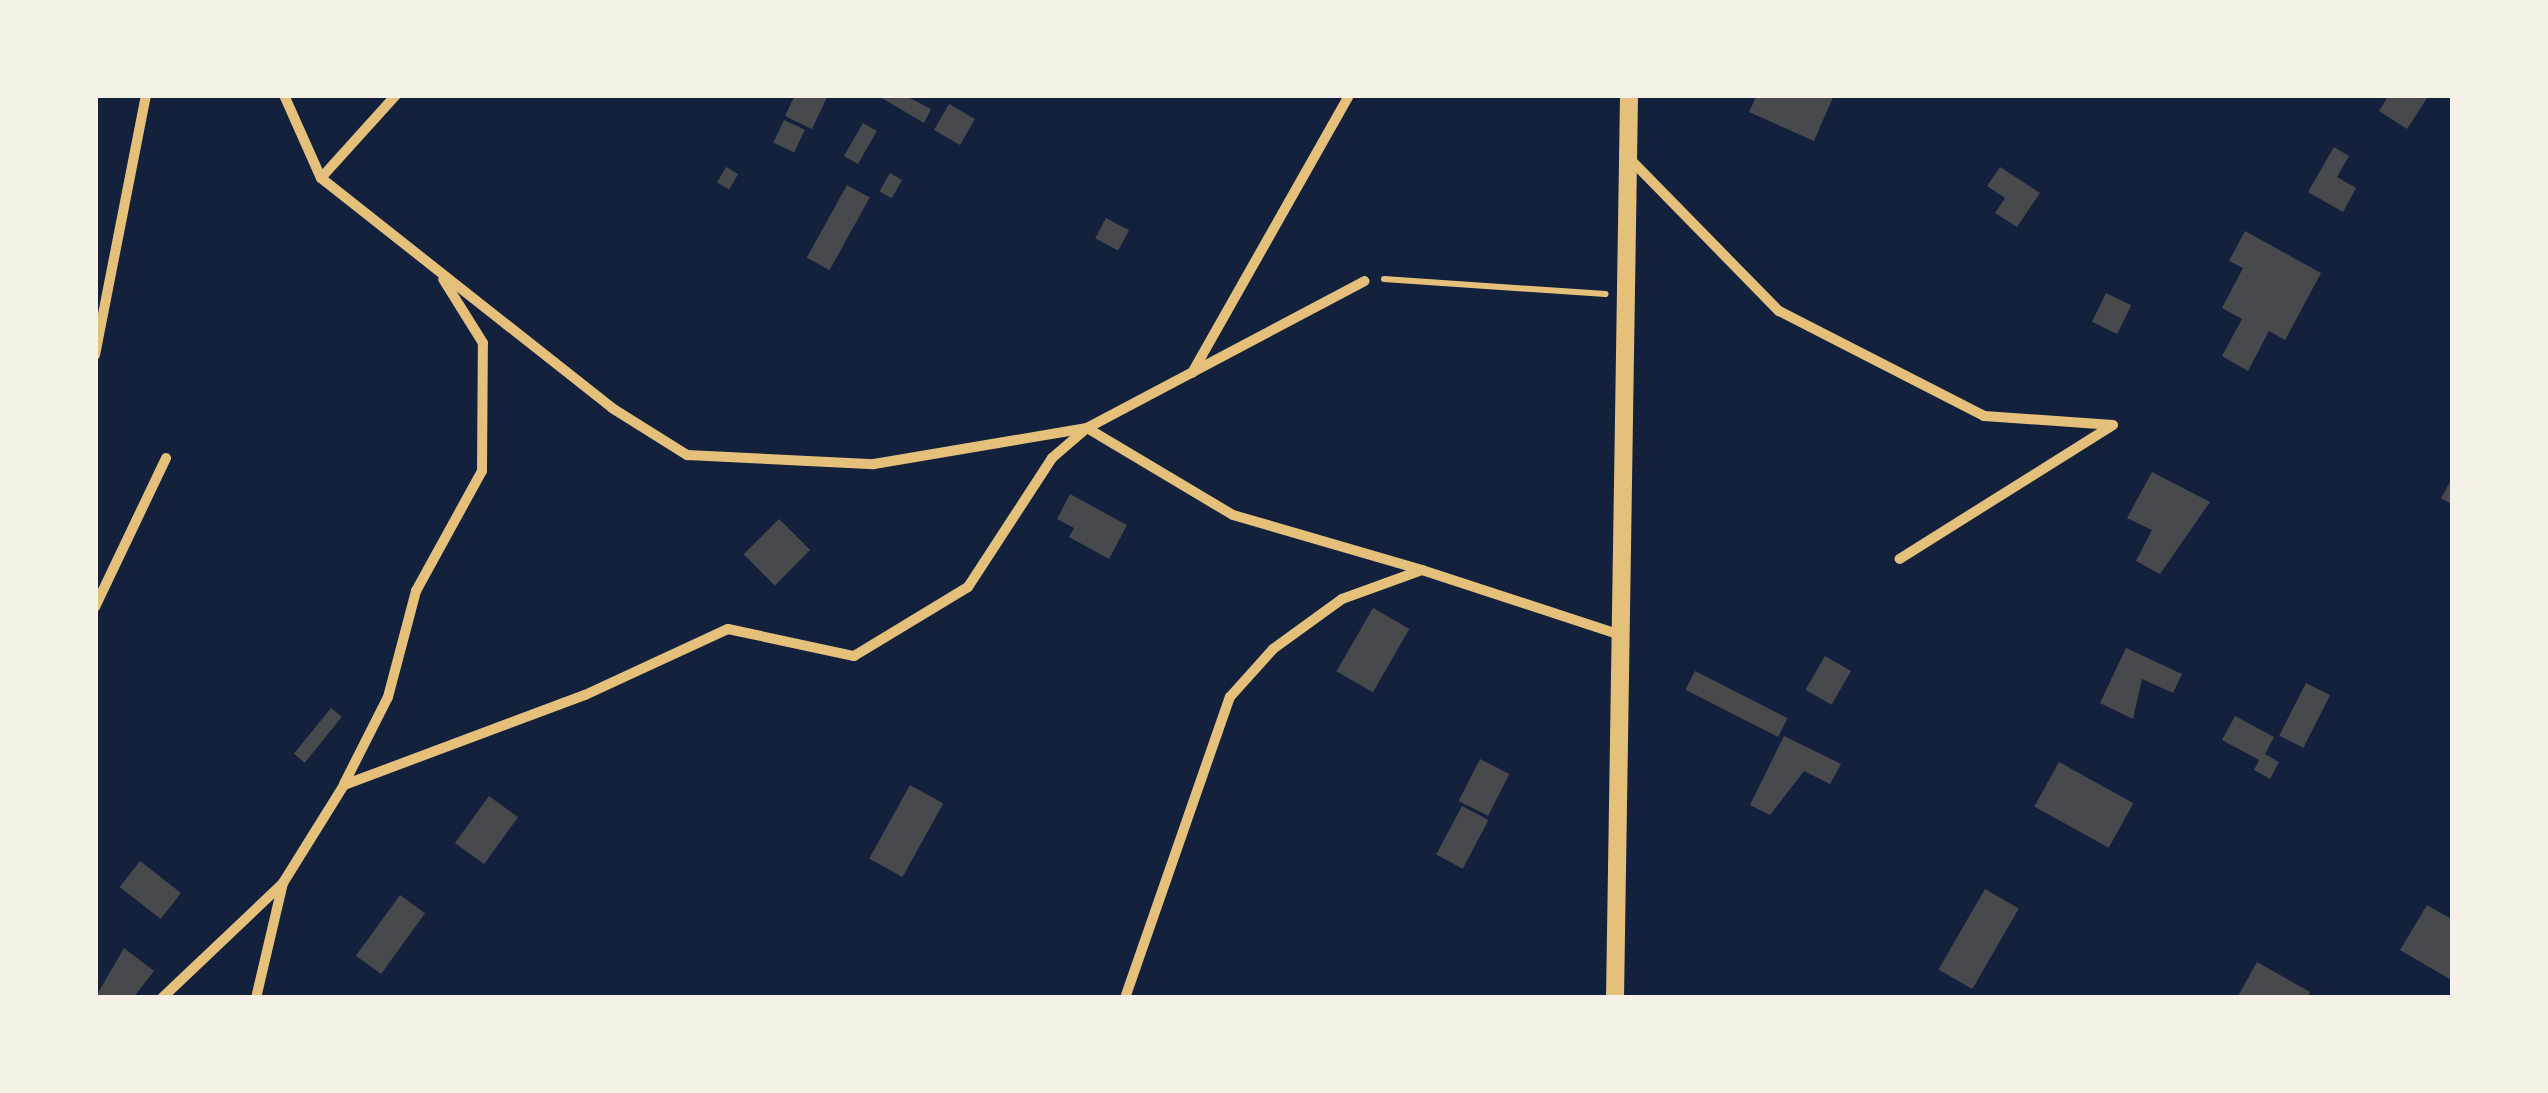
<!DOCTYPE html>
<html>
<head>
<meta charset="utf-8">
<style>
  body { margin:0 }
  #map { position:relative; width:2548px; height:1093px; overflow:hidden; background:#14213d; font-family:Commissioner,sans-serif }
  div>[style] { position:absolute }
  [style*='--x'] { left:calc(var(--x)*1px); top:calc(var(--y)*1px); width:calc(var(--w)*1px); rotate:calc(var(--a)*1deg) }
  .building>* { inset:0; background:#48494c; transform-origin:0 0 }
  .path>* { height:6px; margin:-3px; padding:0 3px; transform-origin:3px; border-radius:3px; background:#e5c07b }
  .minor>* { height:10px; margin:-5px; padding:0 5px; transform-origin:5px; border-radius:5px; background:#e5c07b }
  .tertiary>* { height:18px; margin:-9px; padding:0 9px; transform-origin:9px; border-radius:9px; background:#e5c07b }
  span { translate:-50% -50%; white-space:nowrap; text-align:center; line-height:1.15; -webkit-text-stroke:8px #f6f1e7; paint-order:stroke }
  .frame { position:absolute; inset:0; border:98px solid #f6f1e7; pointer-events:none }
</style>
</head>
<body>
<div id="map">
  <div class="building">
    <i style="clip-path:polygon(795px 95px,828px 95px,812px 129px,785px 116px)"></i>
    <i style="clip-path:polygon(877px 95px,904px 95px,931px 109px,924px 123px)"></i>
    <i style="clip-path:polygon(1757px 95px,1834px 95px,1814px 141px,1749px 112px)"></i>
    <i style="clip-path:polygon(2389px 95px,2429px 95px,2407px 129px,2379px 111px)"></i>
    <i style="left:949px;top:104px;width:30px;height:30px;rotate:30deg"></i>
    <i style="left:784px;top:120px;width:23px;height:25px;rotate:25deg"></i>
    <i style="left:863px;top:123px;width:16px;height:38px;rotate:30deg"></i>
    <i style="clip-path:polygon(2334px 147px,2349px 156px,2337px 177px,2356px 188px,2343px 212px,2308px 192px)"></i>
    <i style="left:726px;top:167px;width:14px;height:18px;rotate:30deg"></i>
    <i style="clip-path:polygon(2000px 167px,2040px 193px,2017px 227px,1995px 213px,2005px 198px,1987px 186px)"></i>
    <i style="left:890px;top:173px;width:14px;height:21px;rotate:30deg"></i>
    <i style="left:847px;top:185px;width:26px;height:83px;rotate:29deg"></i>
    <i style="left:1106px;top:218px;width:26px;height:23px;rotate:28deg"></i>
    <i style="clip-path:polygon(2245px 231px,2321px 273px,2285px 340px,2269px 331px,2248px 371px,2222px 356px,2242px 319px,2222px 308px,2243px 268px,2229px 261px)"></i>
    <i style="left:2106px;top:293px;width:28px;height:32px;rotate:26deg"></i>
    <i style="clip-path:polygon(2152px 472px,2210px 502px,2160px 574px,2136px 561px,2152px 530px,2127px 518px)"></i>
    <i style="clip-path:polygon(2453px 477px,2453px 505px,2441px 498px)"></i>
    <i style="clip-path:polygon(1070px 494px,1127px 525px,1109px 559px,1069px 537px,1074px 528px,1057px 519px)"></i>
    <i style="left:779px;top:519px;width:44px;height:50px;rotate:45deg"></i>
    <i style="left:1373px;top:608px;width:42px;height:73px;rotate:30deg"></i>
    <i style="clip-path:polygon(2126px 648px,2182px 674px,2173px 693px,2142px 679px,2133px 719px,2100px 703px)"></i>
    <i style="left:1825px;top:656px;width:30px;height:39px;rotate:30deg"></i>
    <i style="left:1695px;top:671px;width:104px;height:21px;rotate:27deg"></i>
    <i style="left:2306px;top:683px;width:27px;height:59px;rotate:27deg"></i>
    <i style="left:331px;top:708px;width:14px;height:59px;rotate:39deg"></i>
    <i style="clip-path:polygon(2235px 716px,2274px 737px,2265px 754px,2279px 762px,2270px 779px,2254px 770px,2259px 760px,2222px 740px)"></i>
    <i style="clip-path:polygon(1784px 736px,1841px 764px,1830px 784px,1804px 771px,1770px 815px,1750px 805px)"></i>
    <i style="left:1480px;top:759px;width:33px;height:47px;rotate:27deg"></i>
    <i style="left:2059px;top:762px;width:85px;height:51px;rotate:29deg"></i>
    <i style="left:910px;top:785px;width:38px;height:84px;rotate:29deg"></i>
    <i style="left:489px;top:796px;width:36px;height:58px;rotate:36deg"></i>
    <i style="left:1462px;top:806px;width:30px;height:55px;rotate:28deg"></i>
    <i style="left:140px;top:861px;width:52px;height:33px;rotate:38deg"></i>
    <i style="left:1985px;top:889px;width:39px;height:93px;rotate:30deg"></i>
    <i style="left:400px;top:895px;width:31px;height:75px;rotate:36deg"></i>
    <i style="clip-path:polygon(2427px 905px,2453px 920px,2453px 981px,2400px 950px)"></i>
    <i style="clip-path:polygon(124px 948px,154px 971px,133px 998px,95px 998px)"></i>
    <i style="clip-path:polygon(2257px 962px,2310px 992px,2307px 998px,2237px 998px)"></i>
  </div>
  <div class="path">
    <i style="--x:1384;--y:279;--w:222;--a:3.9"></i>
  </div>
  <div class="minor">
    <i style="--x:284;--y:95;--w:91;--a:66"></i>
    <i style="--x:321;--y:178;--w:371;--a:38.3"></i>
    <i style="--x:612;--y:408;--w:89;--a:32.1"></i>
    <i style="--x:687;--y:455;--w:187;--a:2.8"></i>
    <i style="--x:874;--y:464;--w:216;--a:-9.6"></i>
    <i style="--x:1087;--y:428;--w:170;--a:30.8"></i>
    <i style="--x:1233;--y:515;--w:197;--a:16.2"></i>
    <i style="--x:1629;--y:158;--w:214;--a:45.6"></i>
    <i style="--x:1779;--y:311;--w:230;--a:27.1"></i>
    <i style="--x:1984;--y:416;--w:129;--a:4"></i>
    <i style="--x:2113;--y:425;--w:252;--a:147.9"></i>
    <i style="--x:321;--y:178;--w:112;--a:-47.9"></i>
    <i style="--x:95;--y:355;--w:265;--a:-78.9"></i>
    <i style="--x:1192;--y:373;--w:319;--a:-60.5"></i>
    <i style="--x:95;--y:607;--w:165;--a:-64.5"></i>
    <i style="--x:344;--y:784;--w:97;--a:-63.2"></i>
    <i style="--x:388;--y:697;--w:110;--a:-75.2"></i>
    <i style="--x:416;--y:591;--w:137;--a:-61.2"></i>
    <i style="--x:482;--y:471;--w:128;--a:-89.6"></i>
    <i style="--x:483;--y:343;--w:75;--a:-122"></i>
    <i style="--x:162;--y:998;--w:164;--a:-43.5"></i>
    <i style="--x:256;--y:998;--w:118;--a:-76.8"></i>
    <i style="--x:283;--y:883;--w:115;--a:-58.1"></i>
    <i style="--x:344;--y:785;--w:257;--a:-20.5"></i>
    <i style="--x:585;--y:695;--w:157;--a:-24.8"></i>
    <i style="--x:728;--y:629;--w:129;--a:12.1"></i>
    <i style="--x:854;--y:656;--w:133;--a:-31.2"></i>
    <i style="--x:968;--y:587;--w:154;--a:-56.9"></i>
    <i style="--x:1052;--y:458;--w:46;--a:-40.6"></i>
    <i style="--x:1087;--y:428;--w:314;--a:-27.9"></i>
    <i style="--x:1125;--y:998;--w:319;--a:-70.8"></i>
    <i style="--x:1230;--y:697;--w:64;--a:-48.1"></i>
    <i style="--x:1273;--y:649;--w:85;--a:-35.9"></i>
    <i style="--x:1342;--y:599;--w:85;--a:-19.9"></i>
    <i style="--x:1422;--y:570;--w:209;--a:18.1"></i>
  </div>
  <div class="tertiary">
    <i style="--x:1615;--y:998;--w:903;--a:-89.11"></i>
  </div>
  <div class="frame"></div>
</div>
</body>
</html>
